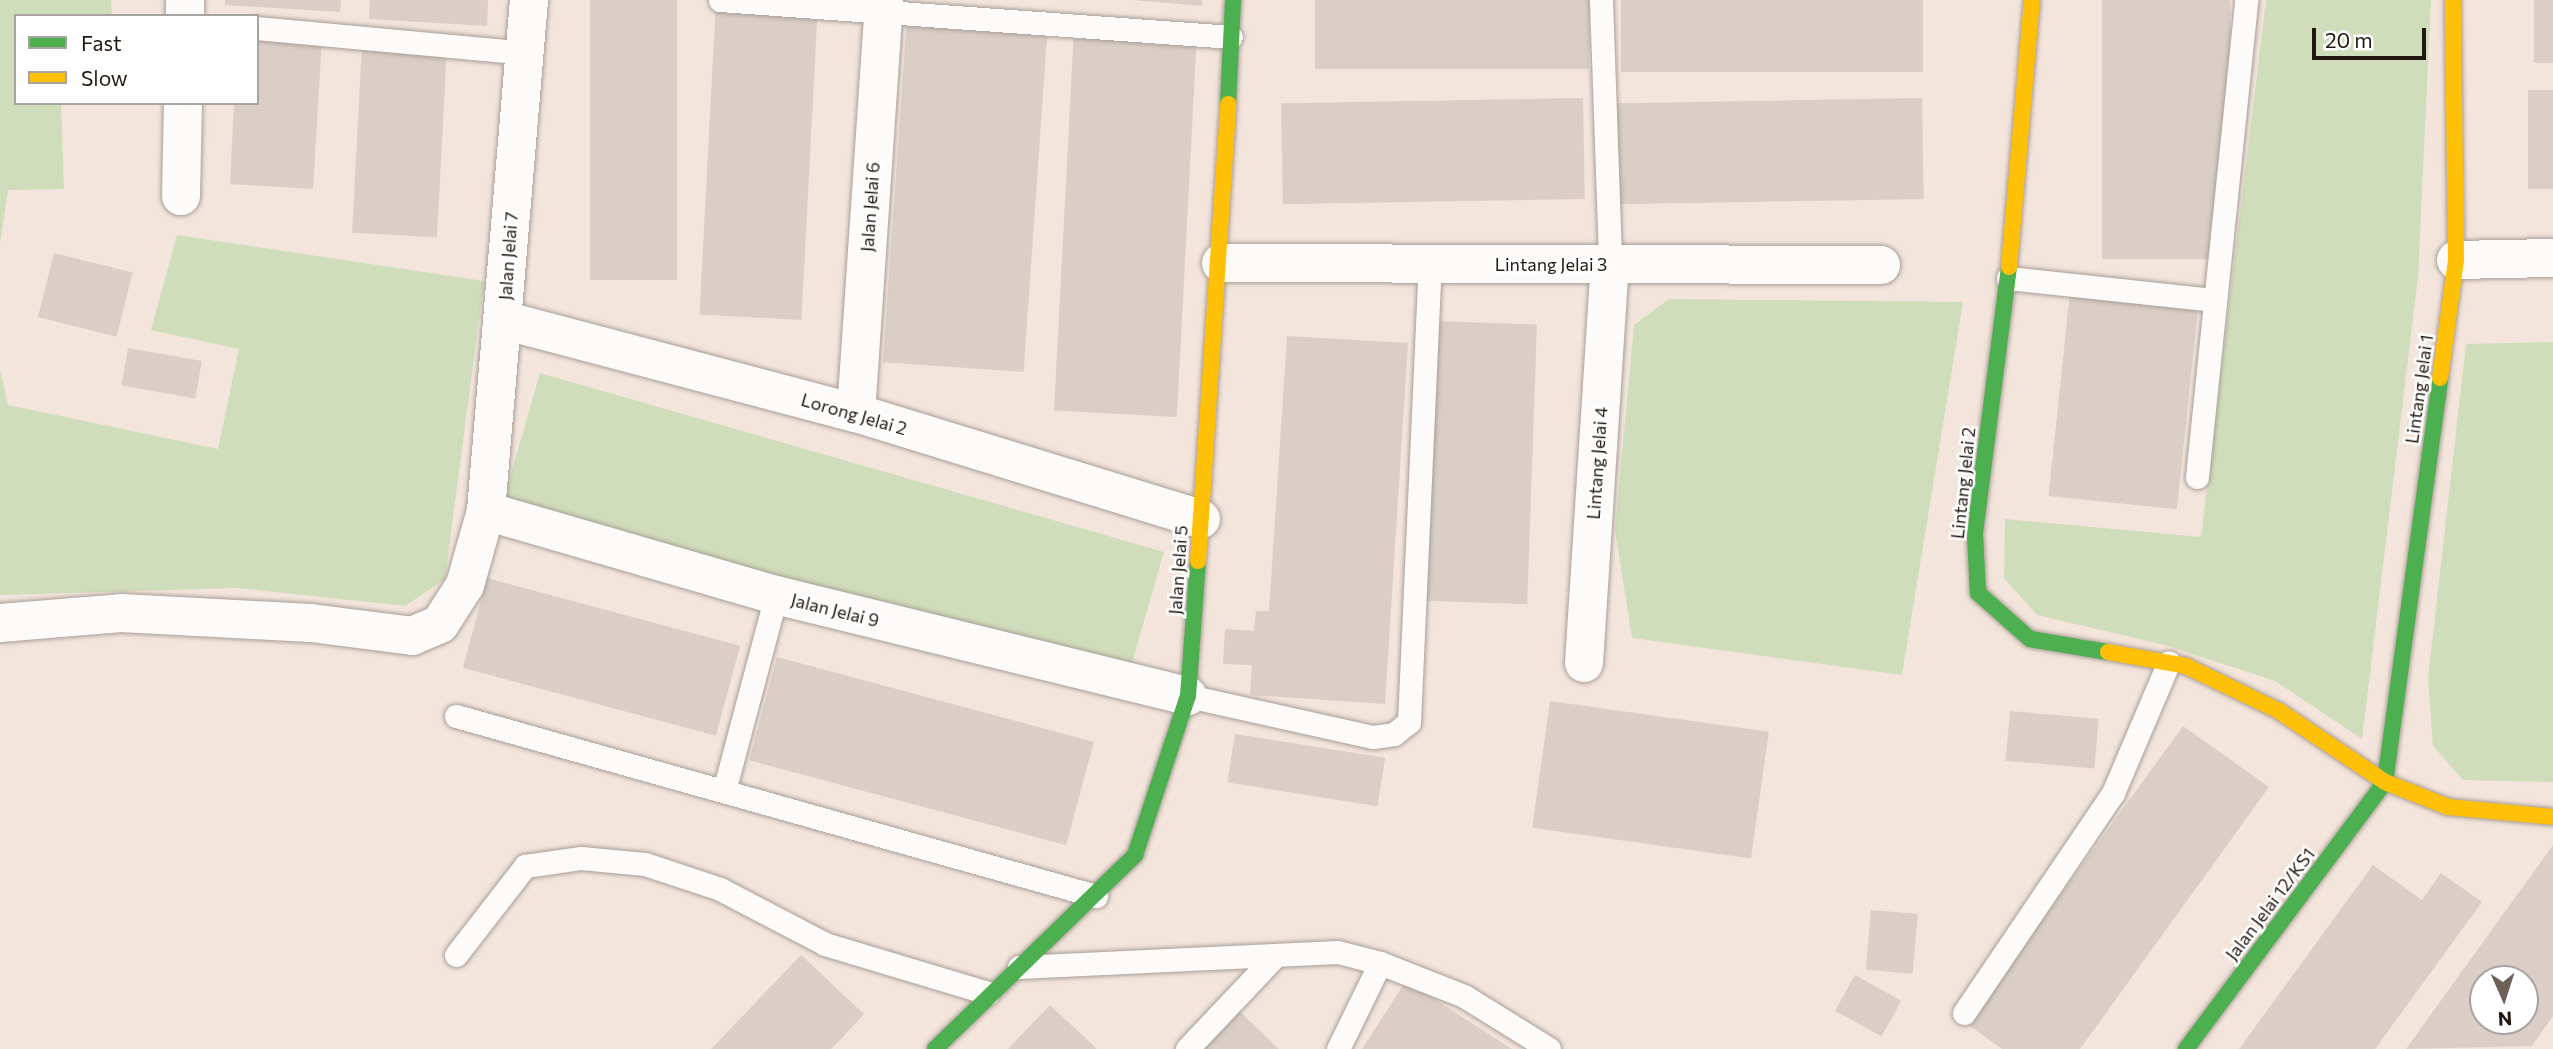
<!DOCTYPE html>
<html>
<head>
<meta charset="utf-8">
<style>
  body { margin:0 }
  #map { position:relative; width:2553px; height:1049px; overflow:hidden; background:#f3e5dc; font-family:Commissioner,sans-serif }
  div>[style] { position:absolute }
  [style*='--x'] { left:calc(var(--x)*1px); top:calc(var(--y)*1px); width:calc(var(--w)*1px); rotate:calc(var(--a)*1deg) }
  .green>* { inset:0; background:#d0ddbb; transform-origin:0 0 }
  .building>* { inset:0; background:#dacec6; transform-origin:0 0 }
  .roads { filter:drop-shadow(0 0 2px #a99e96) drop-shadow(0 0 2px #a99e96) }
  .lane>* { height:23px; margin:-11.5px; padding:0 11.5px; transform-origin:11.5px; border-radius:11.5px; background:#fdfbfa }
  .street>* { height:38px; margin:-19px; padding:0 19px; transform-origin:19px; border-radius:19px; background:#fdfbfa }
  .fast>* { height:16px; margin:-8px; padding:0 8px; transform-origin:8px; border-radius:8px; background:#4caf50 }
  .slow>* { height:16px; margin:-8px; padding:0 8px; transform-origin:8px; border-radius:8px; background:#ffc107 }
  span { translate:-50% -50%; white-space:nowrap; text-align:center; line-height:1.15; -webkit-text-stroke:5px #fff; paint-order:stroke }
  .street-label { font-size:18px; color:#231811 }
  .legend { position:absolute; left:14px; top:14px; width:245px; height:91px; box-sizing:border-box; background:#fff; border:2px solid #a7a3a0; margin:0; padding:9px 12px; list-style:none; font-size:21px; color:#231811 }
  .legend li { display:flex; align-items:center; gap:14px; height:35px }
  .legend b { width:35px; border:2px solid #a7a3a0 }
  .north { position:absolute; left:2469px; top:965px; width:70px; height:70px; box-sizing:border-box; background:#fff; border:2px solid #a7a3a0; border-radius:50%; rotate:177deg; font-size:19px; font-weight:700; line-height:28px; text-align:center; color:#231811 }
  .north::after { content:''; display:block; margin:auto; width:24px; height:32px; background:#6c6058; clip-path:polygon(50% 0,100% 100%,50% 72%,0 100%) }
  .scale { position:absolute; left:2312px; top:28px; width:114px; height:32px; box-sizing:border-box; border:4px solid #231811; border-top:0; padding-left:9px; font-size:21px; line-height:24px; white-space:nowrap; color:#231811; -webkit-text-stroke:5px #fff; paint-order:stroke }
</style>
</head>
<body>
<div id="map">
  <div class="green">
    <i style="clip-path:polygon(0 0,111px 0,112px 16px,16px 16px,16px 103px,61px 103px,64px 189px,8px 190px,0 243px)"></i>
    <i style="clip-path:polygon(2266px 0,2431px 0,2418px 277px,2362px 739px,2275px 681px,2165px 645px,2037px 615px,2004px 578px,2005px 519px,2201px 537px)"></i>
    <i style="clip-path:polygon(177px 235px,484px 281px,445px 579px,405px 606px,237px 588px,0 595px,0 369px,8px 405px,218px 449px,239px 349px,151px 330px)"></i>
    <i style="clip-path:polygon(1669px 299px,1963px 302px,1902px 675px,1632px 638px,1615px 530px,1634px 325px)"></i>
    <i style="clip-path:polygon(2553px 342px,2553px 782px,2463px 780px,2433px 746px,2428px 678px,2466px 344px)"></i>
    <i style="left:540px;top:373px;width:649px;height:129px;rotate:16deg"></i>
  </div>
  <div class="building">
    <i style="clip-path:polygon(225px 0,341px 0,340px 12px,225px 5px)"></i>
    <i style="clip-path:polygon(370px 0,488px 0,487px 26px,369px 19px)"></i>
    <i style="left:590px;top:0;width:87px;height:280px"></i>
    <i style="left:716px;top:0;width:102px;height:315px;rotate:3deg"></i>
    <i style="clip-path:polygon(1133px 0,1202px 0,1202px 6px)"></i>
    <i style="left:1315px;top:0;width:274px;height:69px"></i>
    <i style="left:1621px;top:0;width:302px;height:72px"></i>
    <i style="left:2102px;top:0;width:128px;height:259px"></i>
    <i style="left:2534px;top:0;width:19px;height:63px"></i>
    <i style="left:907px;top:18px;width:141px;height:345px;rotate:4deg"></i>
    <i style="left:1074px;top:29px;width:123px;height:382px;rotate:3deg"></i>
    <i style="clip-path:polygon(257px 34px,322px 38px,313px 189px,230px 184px,234px 103px,257px 103px)"></i>
    <i style="left:362px;top:44px;width:85px;height:189px;rotate:3deg"></i>
    <i style="left:2553px;top:90px;width:99px;height:25px;rotate:90deg"></i>
    <i style="left:1583px;top:98px;width:101px;height:302px;rotate:89deg"></i>
    <i style="left:1922px;top:98px;width:101px;height:306px;rotate:89deg"></i>
    <i style="left:54px;top:253px;width:81px;height:66px;rotate:14deg"></i>
    <i style="left:2070px;top:292px;width:129px;height:205px;rotate:6deg"></i>
    <i style="left:1435px;top:321px;width:102px;height:280px;rotate:2deg"></i>
    <i style="clip-path:polygon(1287px 336px,1408px 343px,1385px 704px,1250px 695px,1252px 665px,1223px 664px,1225px 629px,1254px 631px,1256px 611px,1269px 611px)"></i>
    <i style="left:128px;top:348px;width:75px;height:38px;rotate:10deg"></i>
    <i style="left:487px;top:578px;width:262px;height:93px;rotate:15deg"></i>
    <i style="left:777px;top:657px;width:328px;height:107px;rotate:15deg"></i>
    <i style="left:1550px;top:701px;width:221px;height:128px;rotate:8deg"></i>
    <i style="left:2010px;top:711px;width:89px;height:50px;rotate:5deg"></i>
    <i style="clip-path:polygon(2183px 726px,2269px 787px,2080px 1049px,2002px 1049px,1967px 1024px)"></i>
    <i style="left:1235px;top:734px;width:152px;height:49px;rotate:9deg"></i>
    <i style="clip-path:polygon(evenodd,2553px 845px,2553px 1016px,2532px 1046px,2406px 1049px,2553px 845px,2483px 979px,2525px 979px,2525px 1021px,2483px 1021px,2483px 979px)"></i>
    <i style="clip-path:polygon(2373px 865px,2422px 900px,2441px 873px,2482px 902px,2375px 1049px,2239px 1049px)"></i>
    <i style="left:1871px;top:910px;width:47px;height:60px;rotate:5deg"></i>
    <i style="clip-path:polygon(801px 955px,864px 1014px,840px 1040px,831px 1049px,711px 1049px)"></i>
    <i style="left:1855px;top:975px;width:53px;height:41px;rotate:29deg"></i>
    <i style="clip-path:polygon(1406px 981px,1512px 1049px,1362px 1049px)"></i>
    <i style="clip-path:polygon(1050px 1005px,1097px 1049px,1008px 1049px)"></i>
    <i style="clip-path:polygon(1233px 1005px,1279px 1049px,1192px 1049px)"></i>
  </div>
  <div class="roads">
    <div class="lane">
      <i style="--x:720;--y:0;--w:512;--a:4.14"></i>
      <i style="--x:1601;--y:0;--w:264;--a:88"></i>
      <i style="--x:257;--y:28;--w:268;--a:5.3"></i>
      <i style="--x:2008;--y:278;--w:206;--a:6.1"></i>
      <i style="--x:2197;--y:477;--w:480;--a:-84.1"></i>
      <i style="--x:1188;--y:696;--w:189;--a:12.5"></i>
      <i style="--x:1373;--y:737;--w:21;--a:-8"></i>
      <i style="--x:1394;--y:734;--w:19;--a:-39"></i>
      <i style="--x:1409;--y:722;--w:459;--a:-87.4"></i>
      <i style="--x:456;--y:716;--w:665;--a:15.71"></i>
      <i style="--x:724;--y:791;--w:203;--a:-75.1"></i>
      <i style="--x:456;--y:955;--w:113;--a:-52.2"></i>
      <i style="--x:525;--y:866;--w:57;--a:-8.1"></i>
      <i style="--x:581;--y:858;--w:64;--a:5.4"></i>
      <i style="--x:645;--y:864;--w:79;--a:18.4"></i>
      <i style="--x:720;--y:889;--w:119;--a:27.6"></i>
      <i style="--x:825;--y:944;--w:170;--a:16.7"></i>
      <i style="--x:1019;--y:967;--w:319;--a:-2.7"></i>
      <i style="--x:1338;--y:952;--w:43;--a:14.7"></i>
      <i style="--x:1380;--y:963;--w:90;--a:21.4"></i>
      <i style="--x:1464;--y:996;--w:100;--a:31.9"></i>
      <i style="--x:1964;--y:1013;--w:266;--a:-55.9"></i>
      <i style="--x:2113;--y:793;--w:142;--a:-66.9"></i>
      <i style="--x:1187;--y:1049;--w:127;--a:-46.6"></i>
      <i style="--x:1338;--y:1049;--w:96;--a:-64"></i>
    </div>
    <div class="street">
      <i style="--x:185;--y:16;--w:16;--a:-90"></i>
      <i style="--x:181;--y:196;--w:93;--a:-88.8"></i>
      <i style="--x:2456;--y:260;--w:97;--a:-1.2"></i>
      <i style="--x:1221;--y:263;--w:660;--a:0.17"></i>
      <i style="--x:503;--y:320;--w:365;--a:14.8"></i>
      <i style="--x:856;--y:413;--w:361;--a:17.1"></i>
      <i style="--x:856;--y:413;--w:414;--a:-86.1"></i>
      <i style="--x:486;--y:511;--w:302;--a:16.2"></i>
      <i style="--x:776;--y:595;--w:424;--a:13.8"></i>
      <i style="--x:0;--y:623;--w:121;--a:-4.7"></i>
      <i style="--x:121;--y:613;--w:190;--a:3"></i>
      <i style="--x:311;--y:623;--w:102;--a:7.3"></i>
      <i style="--x:412;--y:636;--w:30;--a:-23"></i>
      <i style="--x:440;--y:624;--w:46;--a:-57.3"></i>
      <i style="--x:465;--y:585;--w:77;--a:-74.2"></i>
      <i style="--x:486;--y:511;--w:513;--a:-85.19"></i>
      <i style="--x:1584;--y:663;--w:400;--a:-86.3"></i>
    </div>
    <div class="fast">
      <i style="--x:1228;--y:104;--w:104;--a:-87.2"></i>
      <i style="--x:2009;--y:267;--w:269;--a:97.3"></i>
      <i style="--x:1975;--y:534;--w:59;--a:87.1"></i>
      <i style="--x:1978;--y:593;--w:69;--a:41.5"></i>
      <i style="--x:2030;--y:639;--w:79;--a:9.5"></i>
      <i style="--x:935;--y:1049;--w:279;--a:-44.1"></i>
      <i style="--x:1135;--y:855;--w:168;--a:-71.6"></i>
      <i style="--x:1188;--y:696;--w:135;--a:-85.8"></i>
      <i style="--x:2186;--y:1049;--w:333;--a:-53.3"></i>
      <i style="--x:2385;--y:782;--w:408;--a:-82.2"></i>
    </div>
    <div class="slow">
      <i style="--x:2009;--y:267;--w:268;--a:-85.1"></i>
      <i style="--x:2440;--y:378;--w:119;--a:-82.3"></i>
      <i style="--x:2456;--y:260;--w:260;--a:-90.7"></i>
      <i style="--x:1198;--y:561;--w:458;--a:-86.2"></i>
      <i style="--x:2108;--y:652;--w:79;--a:10.2"></i>
      <i style="--x:2186;--y:666;--w:103;--a:25.8"></i>
      <i style="--x:2279;--y:711;--w:128;--a:33.8"></i>
      <i style="--x:2385;--y:782;--w:68;--a:21.6"></i>
      <i style="--x:2448;--y:807;--w:105;--a:5.4"></i>
    </div>
  </div>
  <div class="street-label">
    <span style="left:870px;top:207px;rotate:-86deg">Jalan Jelai 6</span>
    <span style="left:508px;top:256px;rotate:-86deg">Jalan Jelai 7</span>
    <span style="left:1551px;top:264px">Lintang Jelai 3</span>
    <span style="left:2419px;top:389px;rotate:-82deg">Lintang Jelai 1</span>
    <span style="left:854px;top:414px;rotate:16deg">Lorong Jelai 2</span>
    <span style="left:1597px;top:463px;rotate:-86deg">Lintang Jelai 4</span>
    <span style="left:1963px;top:483px;rotate:-84deg">Lintang Jelai 2</span>
    <span style="left:1178px;top:570px;rotate:-86deg">Jalan Jelai 5</span>
    <span style="left:835px;top:610px;rotate:14deg">Jalan Jelai 9</span>
    <span style="left:2270px;top:904px;rotate:-53deg">Jalan Jelai 12/KS1</span>
  </div>
  <ul class="legend">
  <li><b style="height:9px;background:#4caf50"></b>Fast</li>
  <li><b style="height:9px;background:#ffc107"></b>Slow</li>
  </ul>
  <div class="north">N</div>
  <div class="scale">20 m</div>
</div>
</body>
</html>
